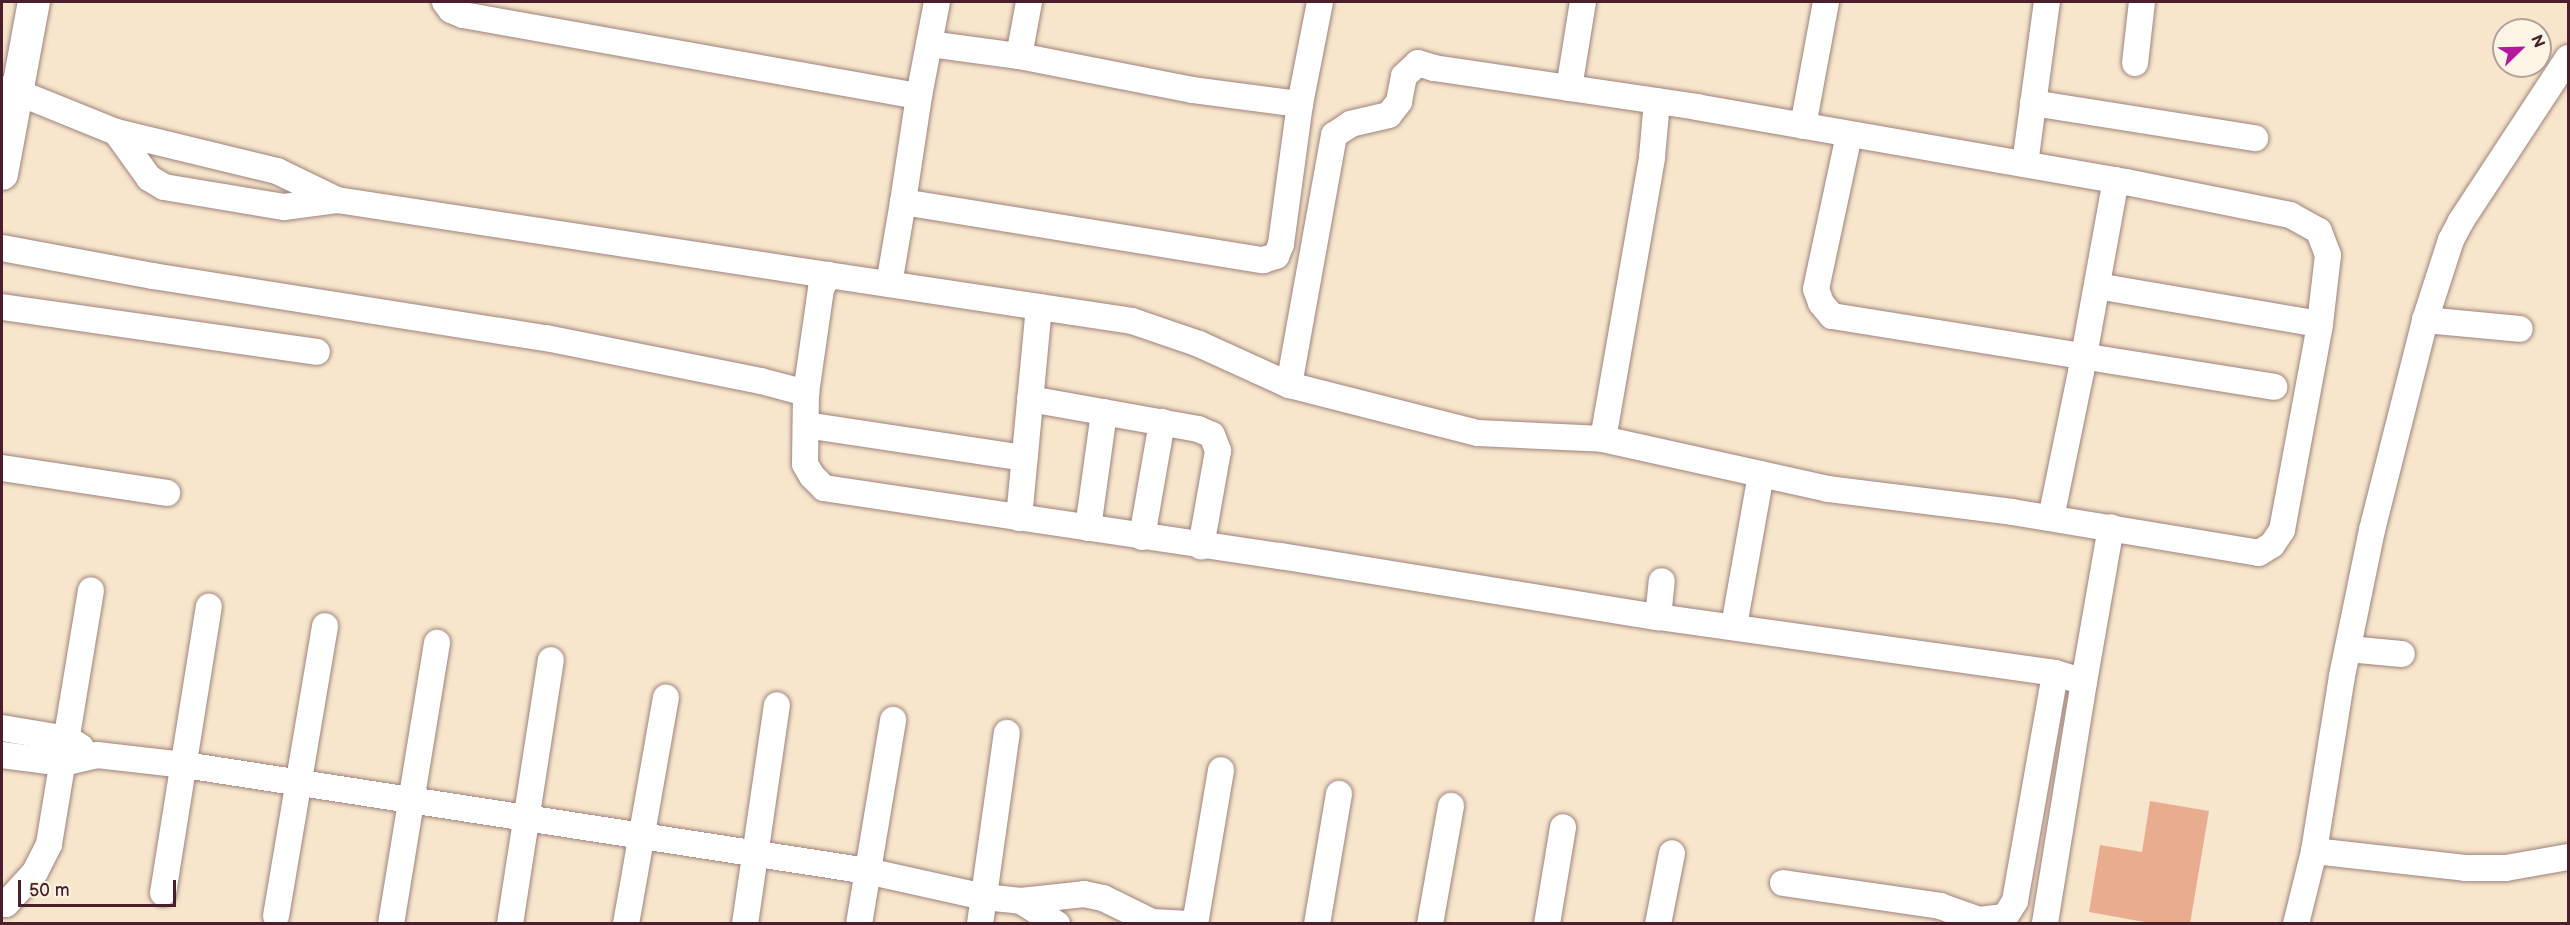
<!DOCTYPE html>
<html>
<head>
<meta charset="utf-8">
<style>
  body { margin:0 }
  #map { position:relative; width:2570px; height:925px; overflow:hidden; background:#f7e6cc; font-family:"Balsamiq Sans",sans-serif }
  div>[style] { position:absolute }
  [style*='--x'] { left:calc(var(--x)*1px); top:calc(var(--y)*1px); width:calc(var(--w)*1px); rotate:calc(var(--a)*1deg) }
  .building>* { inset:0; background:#eaac8e }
  .roads { filter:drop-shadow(0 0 2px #a0827c) drop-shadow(0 0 2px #a0827c) }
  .minor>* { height:26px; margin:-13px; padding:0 13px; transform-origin:13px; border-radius:13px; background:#fff }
  .major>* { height:32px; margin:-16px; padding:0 16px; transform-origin:16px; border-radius:16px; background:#fff }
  span { translate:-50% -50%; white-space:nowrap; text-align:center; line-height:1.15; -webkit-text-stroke:4.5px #fcf5e5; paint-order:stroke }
  .frame { position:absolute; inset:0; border:3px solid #4a1f2b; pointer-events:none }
  .north { position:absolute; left:2492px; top:18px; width:60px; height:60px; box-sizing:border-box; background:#fcf5e5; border:2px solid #b59f9b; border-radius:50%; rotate:67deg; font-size:16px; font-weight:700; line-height:24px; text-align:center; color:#4a1f2b }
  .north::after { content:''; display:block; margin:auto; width:21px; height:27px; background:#b5179e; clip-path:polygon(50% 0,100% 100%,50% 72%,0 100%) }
  .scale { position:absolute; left:18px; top:880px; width:158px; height:27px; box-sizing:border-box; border:3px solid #4a1f2b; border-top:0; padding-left:8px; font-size:18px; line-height:21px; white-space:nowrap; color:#4a1f2b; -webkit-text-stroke:4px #fcf5e5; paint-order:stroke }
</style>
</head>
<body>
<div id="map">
  <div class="building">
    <i style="clip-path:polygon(2150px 801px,2209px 811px,2190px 924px,2156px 924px,2089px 912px,2100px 845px,2142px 852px)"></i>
  </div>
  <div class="roads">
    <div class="minor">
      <i style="--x:445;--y:2;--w:10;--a:53"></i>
      <i style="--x:451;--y:10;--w:13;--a:23"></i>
      <i style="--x:463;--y:15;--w:463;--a:10.1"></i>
      <i style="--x:919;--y:96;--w:96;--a:-79.2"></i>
      <i style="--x:929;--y:44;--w:91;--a:7.6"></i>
      <i style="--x:1019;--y:56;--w:55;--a:-79.5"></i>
      <i style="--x:1019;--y:56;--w:177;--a:11.1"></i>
      <i style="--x:1193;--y:90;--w:108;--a:7.5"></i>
      <i style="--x:2135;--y:63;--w:61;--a:-83.5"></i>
      <i style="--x:1569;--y:88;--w:87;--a:-80.8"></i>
      <i style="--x:2;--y:89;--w:15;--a:11"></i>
      <i style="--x:17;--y:92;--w:107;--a:22"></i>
      <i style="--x:116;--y:132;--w:166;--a:13.6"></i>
      <i style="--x:277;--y:171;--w:67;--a:25.8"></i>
      <i style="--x:337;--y:200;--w:497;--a:8.7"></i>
      <i style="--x:919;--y:96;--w:107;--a:98.6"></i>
      <i style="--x:903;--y:202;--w:365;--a:9.2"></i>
      <i style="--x:1263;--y:260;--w:14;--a:-17"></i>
      <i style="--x:1276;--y:256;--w:13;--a:-67"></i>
      <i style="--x:1281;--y:244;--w:141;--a:-82.3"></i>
      <i style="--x:1300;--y:104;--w:104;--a:-78.9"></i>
      <i style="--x:2033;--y:103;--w:225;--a:9"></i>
      <i style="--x:1803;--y:126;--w:126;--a:-79.5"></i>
      <i style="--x:116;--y:132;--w:57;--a:54.3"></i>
      <i style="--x:149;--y:178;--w:17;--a:31"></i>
      <i style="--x:164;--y:187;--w:122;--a:9.5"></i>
      <i style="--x:284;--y:207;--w:53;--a:-7.5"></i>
      <i style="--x:1849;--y:135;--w:157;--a:102.1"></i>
      <i style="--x:1816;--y:289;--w:15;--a:70"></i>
      <i style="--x:1821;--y:303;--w:17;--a:50"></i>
      <i style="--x:1832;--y:316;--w:448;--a:9.1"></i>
      <i style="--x:2025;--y:164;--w:163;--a:-82.3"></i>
      <i style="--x:2;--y:248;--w:154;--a:10.5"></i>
      <i style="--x:153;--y:276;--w:398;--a:9"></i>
      <i style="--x:546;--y:338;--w:219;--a:11.3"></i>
      <i style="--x:761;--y:381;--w:47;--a:14.9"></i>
      <i style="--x:806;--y:393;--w:71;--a:90.8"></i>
      <i style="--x:805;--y:464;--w:14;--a:60"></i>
      <i style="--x:812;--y:476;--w:17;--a:45"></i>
      <i style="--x:824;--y:488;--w:461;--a:8.5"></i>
      <i style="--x:1280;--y:556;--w:383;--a:9.2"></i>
      <i style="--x:1658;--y:617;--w:401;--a:8"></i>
      <i style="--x:2055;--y:673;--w:30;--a:17"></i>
      <i style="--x:2084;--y:682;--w:245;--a:99.2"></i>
      <i style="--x:889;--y:284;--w:83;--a:-80.3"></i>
      <i style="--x:2097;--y:286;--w:226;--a:9.7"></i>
      <i style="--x:2;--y:307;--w:318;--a:8.1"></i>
      <i style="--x:2425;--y:320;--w:95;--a:5.4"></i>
      <i style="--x:806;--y:393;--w:105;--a:-81.8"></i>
      <i style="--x:821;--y:289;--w:16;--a:-63"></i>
      <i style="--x:828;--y:275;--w:307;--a:8.6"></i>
      <i style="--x:1132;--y:321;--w:71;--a:18.9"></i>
      <i style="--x:1199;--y:344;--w:99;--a:24.5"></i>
      <i style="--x:1289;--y:385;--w:195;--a:14.3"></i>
      <i style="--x:1478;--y:433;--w:125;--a:2.7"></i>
      <i style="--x:1603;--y:439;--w:230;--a:12.5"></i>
      <i style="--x:1828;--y:489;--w:185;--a:7.1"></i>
      <i style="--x:2012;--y:512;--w:250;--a:9.4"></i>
      <i style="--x:2259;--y:553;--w:15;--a:-32"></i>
      <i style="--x:2272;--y:545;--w:18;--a:-56"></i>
      <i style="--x:2282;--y:530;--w:209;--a:-79.5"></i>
      <i style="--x:2320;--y:324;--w:69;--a:-83.4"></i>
      <i style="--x:2328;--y:255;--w:26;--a:-111"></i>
      <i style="--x:2319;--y:231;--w:33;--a:-151"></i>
      <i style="--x:2290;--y:215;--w:167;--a:-168.6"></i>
      <i style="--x:2126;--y:182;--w:435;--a:-170.1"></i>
      <i style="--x:1698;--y:107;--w:267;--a:-171.6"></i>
      <i style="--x:1434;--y:68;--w:17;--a:-163"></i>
      <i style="--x:1418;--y:63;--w:19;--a:137"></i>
      <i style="--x:1404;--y:76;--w:26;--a:101"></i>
      <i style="--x:1399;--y:102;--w:16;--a:128"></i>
      <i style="--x:1389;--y:115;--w:39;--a:167"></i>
      <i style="--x:1351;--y:124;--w:20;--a:147"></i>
      <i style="--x:1334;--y:135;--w:254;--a:100.2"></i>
      <i style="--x:1030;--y:399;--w:171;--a:10.1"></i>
      <i style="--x:1198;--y:429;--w:15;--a:23"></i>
      <i style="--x:1212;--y:435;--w:17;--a:69"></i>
      <i style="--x:1218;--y:451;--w:97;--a:100.1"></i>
      <i style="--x:806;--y:425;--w:221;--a:8.6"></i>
      <i style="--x:1603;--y:439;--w:286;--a:-80.1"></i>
      <i style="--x:1652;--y:157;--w:56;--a:-84.9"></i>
      <i style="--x:2;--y:468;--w:167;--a:8.6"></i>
      <i style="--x:1019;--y:518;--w:212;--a:-84.6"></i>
      <i style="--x:2051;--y:518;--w:149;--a:-78.4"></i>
      <i style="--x:2081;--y:372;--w:195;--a:-79.7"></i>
      <i style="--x:1088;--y:528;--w:117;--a:-82.1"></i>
      <i style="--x:1142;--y:537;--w:117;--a:-80.1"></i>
      <i style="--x:1658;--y:617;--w:36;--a:-84"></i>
      <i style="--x:1734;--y:626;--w:154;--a:-79.9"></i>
      <i style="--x:2348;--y:649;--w:54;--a:5.3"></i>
      <i style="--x:2084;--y:682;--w:157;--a:-80.1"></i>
      <i style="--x:2;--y:728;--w:67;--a:9.5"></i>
      <i style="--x:68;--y:739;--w:15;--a:32"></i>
      <i style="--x:2;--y:755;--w:62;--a:7.5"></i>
      <i style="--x:63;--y:763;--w:35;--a:-13"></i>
      <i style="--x:97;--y:755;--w:89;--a:6.5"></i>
      <i style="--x:185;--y:765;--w:690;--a:8.83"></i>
      <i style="--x:867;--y:871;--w:120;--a:12.5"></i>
      <i style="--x:984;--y:897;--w:37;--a:6"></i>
      <i style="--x:1021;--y:901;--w:63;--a:-6.3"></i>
      <i style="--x:1084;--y:894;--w:19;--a:12"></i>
      <i style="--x:1103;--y:898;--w:55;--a:26.1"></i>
      <i style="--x:1152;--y:922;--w:37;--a:3"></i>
      <i style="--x:2314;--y:851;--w:152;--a:6.4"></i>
      <i style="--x:2465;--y:868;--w:41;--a:0"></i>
      <i style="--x:2506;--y:868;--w:63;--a:-10.1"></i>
      <i style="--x:1783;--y:883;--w:159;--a:8.3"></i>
      <i style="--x:1940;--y:906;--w:41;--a:19.7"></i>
      <i style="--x:1979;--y:920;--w:26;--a:-7"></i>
      <i style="--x:2005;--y:917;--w:19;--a:-58"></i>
      <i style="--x:2015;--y:901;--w:231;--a:-80"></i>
      <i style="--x:163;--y:893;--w:290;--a:-80.9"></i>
      <i style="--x:1021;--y:901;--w:43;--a:32.6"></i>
      <i style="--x:6;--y:904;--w:43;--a:-47.8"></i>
      <i style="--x:35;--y:872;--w:31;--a:-63"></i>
      <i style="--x:49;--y:844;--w:257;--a:-80.6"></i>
      <i style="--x:276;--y:916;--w:294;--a:-80.4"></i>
      <i style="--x:391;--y:924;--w:285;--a:-80.7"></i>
      <i style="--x:510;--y:924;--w:267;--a:-81.2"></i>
      <i style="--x:626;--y:924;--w:230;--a:-80"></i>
      <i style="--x:745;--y:924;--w:221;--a:-81.7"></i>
      <i style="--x:859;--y:924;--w:207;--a:-80.5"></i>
      <i style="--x:980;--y:924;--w:193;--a:-82"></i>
      <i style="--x:1195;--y:924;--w:156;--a:-80.4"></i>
      <i style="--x:1317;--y:924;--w:132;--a:-80.4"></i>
      <i style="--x:1430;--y:924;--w:120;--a:-79.9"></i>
      <i style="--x:1547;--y:924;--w:98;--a:-80.6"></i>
      <i style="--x:1658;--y:924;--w:72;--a:-78.8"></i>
      <i style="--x:2296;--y:924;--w:75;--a:-76.1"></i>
      <i style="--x:2314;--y:851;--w:177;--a:-80.9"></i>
      <i style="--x:2342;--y:676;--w:149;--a:-78.4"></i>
      <i style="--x:2372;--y:530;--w:217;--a:-75.8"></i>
      <i style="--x:2425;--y:320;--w:84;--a:-72"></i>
      <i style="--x:2451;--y:240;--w:21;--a:-62"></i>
      <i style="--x:2461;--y:221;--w:195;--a:-56.7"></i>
    </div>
    <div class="major">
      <i style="--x:2;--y:174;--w:175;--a:-79.5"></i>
    </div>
  </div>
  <div class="frame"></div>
  <div class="north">N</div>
  <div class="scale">50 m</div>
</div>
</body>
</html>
